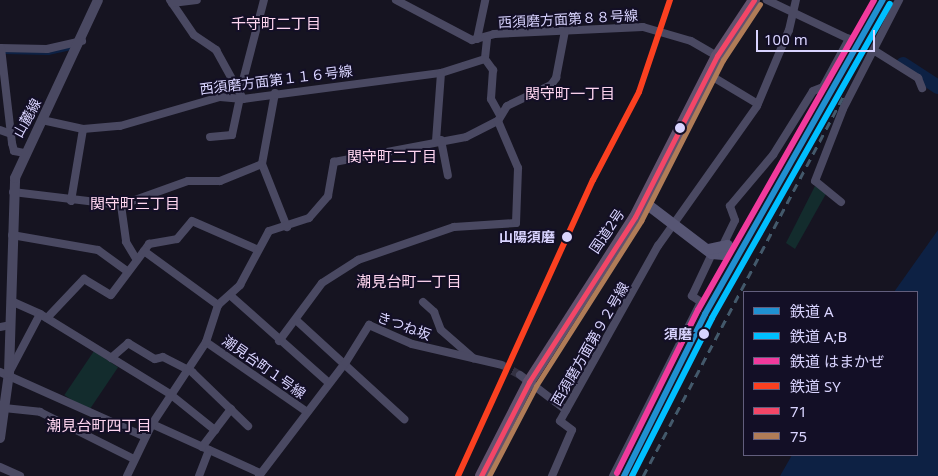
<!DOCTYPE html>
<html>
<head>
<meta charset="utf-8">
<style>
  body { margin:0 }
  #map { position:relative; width:938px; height:476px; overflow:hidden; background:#161421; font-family:"Noto Sans","Noto Sans JP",sans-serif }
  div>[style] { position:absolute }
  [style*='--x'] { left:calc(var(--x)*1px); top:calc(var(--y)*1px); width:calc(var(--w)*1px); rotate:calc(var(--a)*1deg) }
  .green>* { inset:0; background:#132c2d; transform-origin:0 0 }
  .water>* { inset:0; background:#0d2144 }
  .stream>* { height:2.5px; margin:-1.25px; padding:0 1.25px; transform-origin:1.25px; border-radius:1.25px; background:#0d2144 }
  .river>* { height:14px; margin:-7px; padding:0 7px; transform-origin:7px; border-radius:7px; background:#0d2144 }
  .minor-tunnel>* { height:8px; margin-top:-4px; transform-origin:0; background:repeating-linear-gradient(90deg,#333142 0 8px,transparent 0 12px) }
  .minor>* { height:8px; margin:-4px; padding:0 4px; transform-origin:4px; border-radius:4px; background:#4a4962 }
  .tertiary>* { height:10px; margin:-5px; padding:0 5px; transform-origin:5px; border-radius:5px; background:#4a4962 }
  .secondary>* { height:11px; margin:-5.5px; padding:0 5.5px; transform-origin:5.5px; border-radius:5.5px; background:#575674 }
  .trunk>* { height:12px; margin:-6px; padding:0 6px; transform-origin:6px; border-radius:6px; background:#62526e }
  .rail>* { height:2.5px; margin-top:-1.25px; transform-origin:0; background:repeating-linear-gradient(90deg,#43596b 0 8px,transparent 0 14px) }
  .bus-1>* { height:5px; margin:-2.5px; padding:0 2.5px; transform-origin:2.5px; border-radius:2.5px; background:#f34667 }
  .bus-2>* { height:5px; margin:-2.5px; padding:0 2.5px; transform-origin:2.5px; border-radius:2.5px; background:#b07c57 }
  .rail-1>* { height:6px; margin:-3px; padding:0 3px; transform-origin:3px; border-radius:3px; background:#2090d1 }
  .rail-2>* { height:6px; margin:-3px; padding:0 3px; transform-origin:3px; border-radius:3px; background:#00bfff }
  .rail-3>* { height:6px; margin:-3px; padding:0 3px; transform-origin:3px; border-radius:3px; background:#f13a9d }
  .rail-4>* { height:6px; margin:-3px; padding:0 3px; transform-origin:3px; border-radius:3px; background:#fb4020 }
  .dots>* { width:14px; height:14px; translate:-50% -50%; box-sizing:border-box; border:2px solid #130f26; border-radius:50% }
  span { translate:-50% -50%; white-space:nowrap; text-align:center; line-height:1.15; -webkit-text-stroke:4px #130f26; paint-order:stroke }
  .street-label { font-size:14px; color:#d9d4ff }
  .stop-label { font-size:14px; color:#d9d4ff; font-weight:700 }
  .right { translate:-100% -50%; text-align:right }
  .neighbourhood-label { font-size:15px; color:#ffd6f0 }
  .legend { position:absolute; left:743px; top:291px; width:175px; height:165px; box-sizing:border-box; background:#130f26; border:1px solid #625e7d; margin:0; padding:6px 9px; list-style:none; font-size:15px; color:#d9d4ff }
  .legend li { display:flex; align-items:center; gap:10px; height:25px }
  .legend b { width:25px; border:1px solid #625e7d }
  .scale { position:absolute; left:756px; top:30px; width:119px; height:22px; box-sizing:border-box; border:2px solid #d9d4ff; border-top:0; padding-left:6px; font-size:15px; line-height:18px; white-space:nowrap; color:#d9d4ff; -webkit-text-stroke:4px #130f26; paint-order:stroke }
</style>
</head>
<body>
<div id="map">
  <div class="green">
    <i style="clip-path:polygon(815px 186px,827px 192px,795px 249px,786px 243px)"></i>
    <i style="left:94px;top:351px;width:29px;height:53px;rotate:34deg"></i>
  </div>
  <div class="water">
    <i style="clip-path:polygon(938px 230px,938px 476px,780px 476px,792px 455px,917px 455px,917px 292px,894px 292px)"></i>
  </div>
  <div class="stream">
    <i style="--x:4;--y:52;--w:44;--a:1.3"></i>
    <i style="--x:48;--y:53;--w:24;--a:-12"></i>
  </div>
  <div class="river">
    <i style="--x:903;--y:64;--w:42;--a:33.3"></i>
  </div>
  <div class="minor-tunnel">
    <i style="--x:502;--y:365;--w:21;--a:29"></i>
  </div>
  <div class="minor">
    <i style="--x:170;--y:0;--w:42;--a:55.6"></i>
    <i style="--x:194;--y:35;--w:27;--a:34"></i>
    <i style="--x:216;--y:50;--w:56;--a:61.1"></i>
    <i style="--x:396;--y:0;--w:86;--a:27.8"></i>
    <i style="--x:472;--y:40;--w:23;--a:-15"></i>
    <i style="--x:494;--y:34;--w:149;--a:-2.7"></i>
    <i style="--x:643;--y:27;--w:50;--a:16.3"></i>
    <i style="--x:691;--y:41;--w:30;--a:30"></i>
    <i style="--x:172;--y:3;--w:25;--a:-7"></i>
    <i style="--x:477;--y:39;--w:40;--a:-78"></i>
    <i style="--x:487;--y:39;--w:20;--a:96"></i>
    <i style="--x:485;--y:59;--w:14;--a:54"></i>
    <i style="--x:493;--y:70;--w:29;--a:94"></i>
    <i style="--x:491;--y:99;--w:18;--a:61"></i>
    <i style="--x:0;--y:48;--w:47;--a:1.2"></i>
    <i style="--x:47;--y:49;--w:36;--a:-13"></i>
    <i style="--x:1;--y:48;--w:96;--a:83.4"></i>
    <i style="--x:12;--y:143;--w:8;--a:76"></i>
    <i style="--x:14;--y:151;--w:10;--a:11"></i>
    <i style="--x:875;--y:51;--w:51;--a:32.1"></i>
    <i style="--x:918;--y:78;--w:11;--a:68"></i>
    <i style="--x:708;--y:74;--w:58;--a:31"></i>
    <i style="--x:240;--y:92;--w:95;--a:-75.4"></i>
    <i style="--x:275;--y:93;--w:72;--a:100.4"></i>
    <i style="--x:262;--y:164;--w:68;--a:68.4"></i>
    <i style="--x:42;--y:120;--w:42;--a:12.4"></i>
    <i style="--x:83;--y:129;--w:37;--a:-5"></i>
    <i style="--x:120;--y:126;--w:104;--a:-16.2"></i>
    <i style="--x:220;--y:97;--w:23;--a:5"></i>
    <i style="--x:243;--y:99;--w:200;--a:-7.5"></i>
    <i style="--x:441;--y:73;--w:46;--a:-17.7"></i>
    <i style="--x:0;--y:130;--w:12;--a:20"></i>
    <i style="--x:210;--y:137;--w:22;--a:-5"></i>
    <i style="--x:232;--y:135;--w:38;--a:-78"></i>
    <i style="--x:441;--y:140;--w:36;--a:79"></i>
    <i style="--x:436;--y:141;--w:68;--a:-85.8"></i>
    <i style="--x:13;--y:192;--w:109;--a:6.9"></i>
    <i style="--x:121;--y:205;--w:71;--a:-19.7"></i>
    <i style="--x:188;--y:181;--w:32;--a:0"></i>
    <i style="--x:220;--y:181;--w:45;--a:-22"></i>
    <i style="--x:71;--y:201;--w:73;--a:-80.5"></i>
    <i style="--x:841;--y:202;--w:33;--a:-141"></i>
    <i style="--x:815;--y:181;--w:77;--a:-68.7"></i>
    <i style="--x:843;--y:109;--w:123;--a:-62.8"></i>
    <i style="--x:121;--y:205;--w:37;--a:82"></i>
    <i style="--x:126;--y:242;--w:21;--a:59"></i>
    <i style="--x:12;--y:235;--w:87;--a:9.9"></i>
    <i style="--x:98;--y:250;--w:37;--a:36"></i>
    <i style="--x:724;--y:243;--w:25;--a:-64"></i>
    <i style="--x:735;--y:220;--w:15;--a:-110"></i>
    <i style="--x:730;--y:206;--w:67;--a:-49.9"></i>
    <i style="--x:773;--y:155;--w:75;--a:-58"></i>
    <i style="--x:813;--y:91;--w:11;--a:-22"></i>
    <i style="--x:823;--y:87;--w:55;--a:-61.6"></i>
    <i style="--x:849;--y:39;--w:91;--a:-154.6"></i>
    <i style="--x:144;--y:251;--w:9;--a:-54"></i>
    <i style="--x:149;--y:244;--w:28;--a:-10"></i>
    <i style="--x:177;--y:239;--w:23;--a:-50"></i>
    <i style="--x:192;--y:221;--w:70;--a:23.6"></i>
    <i style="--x:231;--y:296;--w:131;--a:41.6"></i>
    <i style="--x:11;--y:301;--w:32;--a:24"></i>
    <i style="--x:40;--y:314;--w:153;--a:31.6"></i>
    <i style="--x:170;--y:394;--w:58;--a:38.7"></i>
    <i style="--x:423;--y:302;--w:15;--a:42"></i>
    <i style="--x:434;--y:312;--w:19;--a:69"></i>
    <i style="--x:441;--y:330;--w:43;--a:41.2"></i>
    <i style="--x:218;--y:305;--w:30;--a:-42"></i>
    <i style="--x:240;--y:285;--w:61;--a:-61.8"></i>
    <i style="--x:269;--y:231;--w:42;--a:-18"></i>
    <i style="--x:309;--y:218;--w:29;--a:-49"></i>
    <i style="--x:328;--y:196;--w:35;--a:-80"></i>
    <i style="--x:334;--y:162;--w:134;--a:-10.7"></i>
    <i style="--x:466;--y:137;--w:36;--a:-27"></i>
    <i style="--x:498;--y:121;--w:17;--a:-59"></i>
    <i style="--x:507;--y:106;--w:49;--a:-25.5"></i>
    <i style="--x:551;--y:85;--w:9;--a:-54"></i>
    <i style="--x:556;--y:78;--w:48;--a:-79.2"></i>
    <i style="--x:47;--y:318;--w:54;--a:-46.5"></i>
    <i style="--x:84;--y:279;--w:31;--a:31"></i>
    <i style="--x:111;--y:295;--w:55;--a:-53.1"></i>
    <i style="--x:144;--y:251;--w:92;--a:36.1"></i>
    <i style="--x:296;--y:320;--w:147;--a:42.5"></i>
    <i style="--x:0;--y:327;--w:10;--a:-11"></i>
    <i style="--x:279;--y:341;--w:72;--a:-53.4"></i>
    <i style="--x:322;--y:283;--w:43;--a:-32.6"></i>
    <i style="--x:358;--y:260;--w:102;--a:-19"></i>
    <i style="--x:454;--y:227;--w:62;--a:-3.7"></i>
    <i style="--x:516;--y:223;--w:55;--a:-87.9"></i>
    <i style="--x:518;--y:168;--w:51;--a:-113.1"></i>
    <i style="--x:206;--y:342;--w:123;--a:34.7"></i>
    <i style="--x:111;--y:358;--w:23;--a:-41"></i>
    <i style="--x:128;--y:343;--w:31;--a:31"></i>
    <i style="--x:155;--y:359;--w:8;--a:-14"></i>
    <i style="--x:163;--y:357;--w:33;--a:27"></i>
    <i style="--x:192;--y:372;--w:78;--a:44"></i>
    <i style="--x:10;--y:371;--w:64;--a:-62.2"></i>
    <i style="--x:0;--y:372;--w:159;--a:24.1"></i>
    <i style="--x:520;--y:375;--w:58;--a:37.3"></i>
    <i style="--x:4;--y:408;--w:36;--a:6"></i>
    <i style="--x:40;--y:412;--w:105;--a:26.6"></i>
    <i style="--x:152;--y:424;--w:119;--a:24.4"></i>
    <i style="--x:202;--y:447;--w:48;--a:-52.7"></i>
    <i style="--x:0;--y:467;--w:22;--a:24"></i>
    <i style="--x:127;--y:476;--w:58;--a:-64.3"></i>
    <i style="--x:152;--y:424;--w:98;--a:-56.6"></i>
    <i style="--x:206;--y:342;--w:39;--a:-72"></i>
    <i style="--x:199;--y:476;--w:28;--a:-69"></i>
    <i style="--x:259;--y:476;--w:143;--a:-52.7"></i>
    <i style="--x:346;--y:362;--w:44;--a:-58.1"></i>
    <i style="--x:369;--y:325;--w:47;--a:23.8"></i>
    <i style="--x:412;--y:344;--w:92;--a:13.1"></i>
    <i style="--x:552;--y:476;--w:50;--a:-66.5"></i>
    <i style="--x:572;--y:430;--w:15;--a:-143"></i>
    <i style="--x:560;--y:421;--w:201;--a:-60.8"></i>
    <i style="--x:658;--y:246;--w:171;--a:-54.7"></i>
    <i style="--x:757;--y:106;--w:82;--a:-67.2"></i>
    <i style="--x:789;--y:30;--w:31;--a:-77"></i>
    <i style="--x:613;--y:476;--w:195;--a:-63.2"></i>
    <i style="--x:701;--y:302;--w:11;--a:-146"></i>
    <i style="--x:692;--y:296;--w:42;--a:-64.7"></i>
  </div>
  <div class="tertiary">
    <i style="--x:0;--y:438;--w:66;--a:-82.1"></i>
    <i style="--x:9;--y:373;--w:195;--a:-88.2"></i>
    <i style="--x:15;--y:178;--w:196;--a:-65"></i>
  </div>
  <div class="secondary">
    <i style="--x:643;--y:201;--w:86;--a:37.4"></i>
    <i style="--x:711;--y:253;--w:12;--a:5"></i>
    <i style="--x:723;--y:254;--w:10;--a:-66"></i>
    <i style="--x:727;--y:245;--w:19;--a:168"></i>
  </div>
  <div class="trunk">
    <i style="--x:481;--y:476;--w:106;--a:-62.9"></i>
    <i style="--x:529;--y:382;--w:196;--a:-57.3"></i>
    <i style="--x:635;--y:217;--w:181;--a:-63"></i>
    <i style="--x:717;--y:56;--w:67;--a:-56.5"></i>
  </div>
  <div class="rail">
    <i style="--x:643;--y:476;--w:429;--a:-62.2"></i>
  </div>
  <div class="bus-1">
    <i style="--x:481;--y:476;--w:106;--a:-62.9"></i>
    <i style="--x:529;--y:382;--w:196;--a:-57.3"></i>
    <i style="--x:635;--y:217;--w:181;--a:-63"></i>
    <i style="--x:717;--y:56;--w:67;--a:-56.5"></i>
  </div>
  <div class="bus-2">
    <i style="--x:489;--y:476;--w:102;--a:-62.4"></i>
    <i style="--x:536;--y:386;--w:196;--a:-57.5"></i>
    <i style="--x:641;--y:221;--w:181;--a:-63"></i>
    <i style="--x:723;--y:60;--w:67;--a:-56.5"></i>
  </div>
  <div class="rail-1">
    <i style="--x:624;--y:476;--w:181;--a:-63.4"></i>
    <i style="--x:705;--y:314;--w:361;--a:-60.5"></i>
  </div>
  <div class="rail-2">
    <i style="--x:632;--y:476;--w:177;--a:-63.1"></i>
    <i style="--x:712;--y:318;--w:361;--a:-60.5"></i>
  </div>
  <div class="rail-3">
    <i style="--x:617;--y:473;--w:182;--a:-63.6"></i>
    <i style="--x:698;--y:310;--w:356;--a:-60.4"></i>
  </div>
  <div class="rail-4">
    <i style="--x:458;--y:476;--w:325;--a:-65.5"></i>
    <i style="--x:593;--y:180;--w:99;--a:-62.4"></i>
    <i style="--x:639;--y:92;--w:97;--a:-71.4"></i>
  </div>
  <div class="dots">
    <i style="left:680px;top:128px;background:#d9d4ff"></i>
    <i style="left:567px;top:237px;background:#d9d4ff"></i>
    <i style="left:704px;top:334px;background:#d9d4ff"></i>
  </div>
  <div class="street-label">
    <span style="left:568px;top:19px;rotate:-3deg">西須磨方面第８８号線</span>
    <span style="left:276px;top:80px;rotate:-7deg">西須磨方面第１１６号線</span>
    <span style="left:27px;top:118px;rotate:-61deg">山麓線</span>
    <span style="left:607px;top:231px;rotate:-56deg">国道2号</span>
    <span style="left:404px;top:326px;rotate:20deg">きつね坂</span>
    <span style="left:590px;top:344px;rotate:-60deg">西須磨方面第９２号線</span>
    <span style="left:264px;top:367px;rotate:35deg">潮見台町１号線</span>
  </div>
  <div class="stop-label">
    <span class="right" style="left:555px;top:237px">山陽須磨</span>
    <span class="right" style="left:692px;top:334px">須磨</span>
  </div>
  <div class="neighbourhood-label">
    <span style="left:276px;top:24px">千守町二丁目</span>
    <span style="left:570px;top:94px">関守町一丁目</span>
    <span style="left:392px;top:157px">関守町二丁目</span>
    <span style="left:135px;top:204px">関守町三丁目</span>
    <span style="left:409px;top:282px">潮見台町一丁目</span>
    <span style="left:99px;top:426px">潮見台町四丁目</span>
  </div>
  <ul class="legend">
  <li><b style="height:6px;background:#2090d1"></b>鉄道 A</li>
  <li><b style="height:6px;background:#00bfff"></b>鉄道 A;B</li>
  <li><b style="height:6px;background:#f13a9d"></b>鉄道 はまかぜ</li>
  <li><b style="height:6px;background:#fb4020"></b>鉄道 SY</li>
  <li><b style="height:6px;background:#f34667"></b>71</li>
  <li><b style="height:6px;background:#b07c57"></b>75</li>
  </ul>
  <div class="scale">100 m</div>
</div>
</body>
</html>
